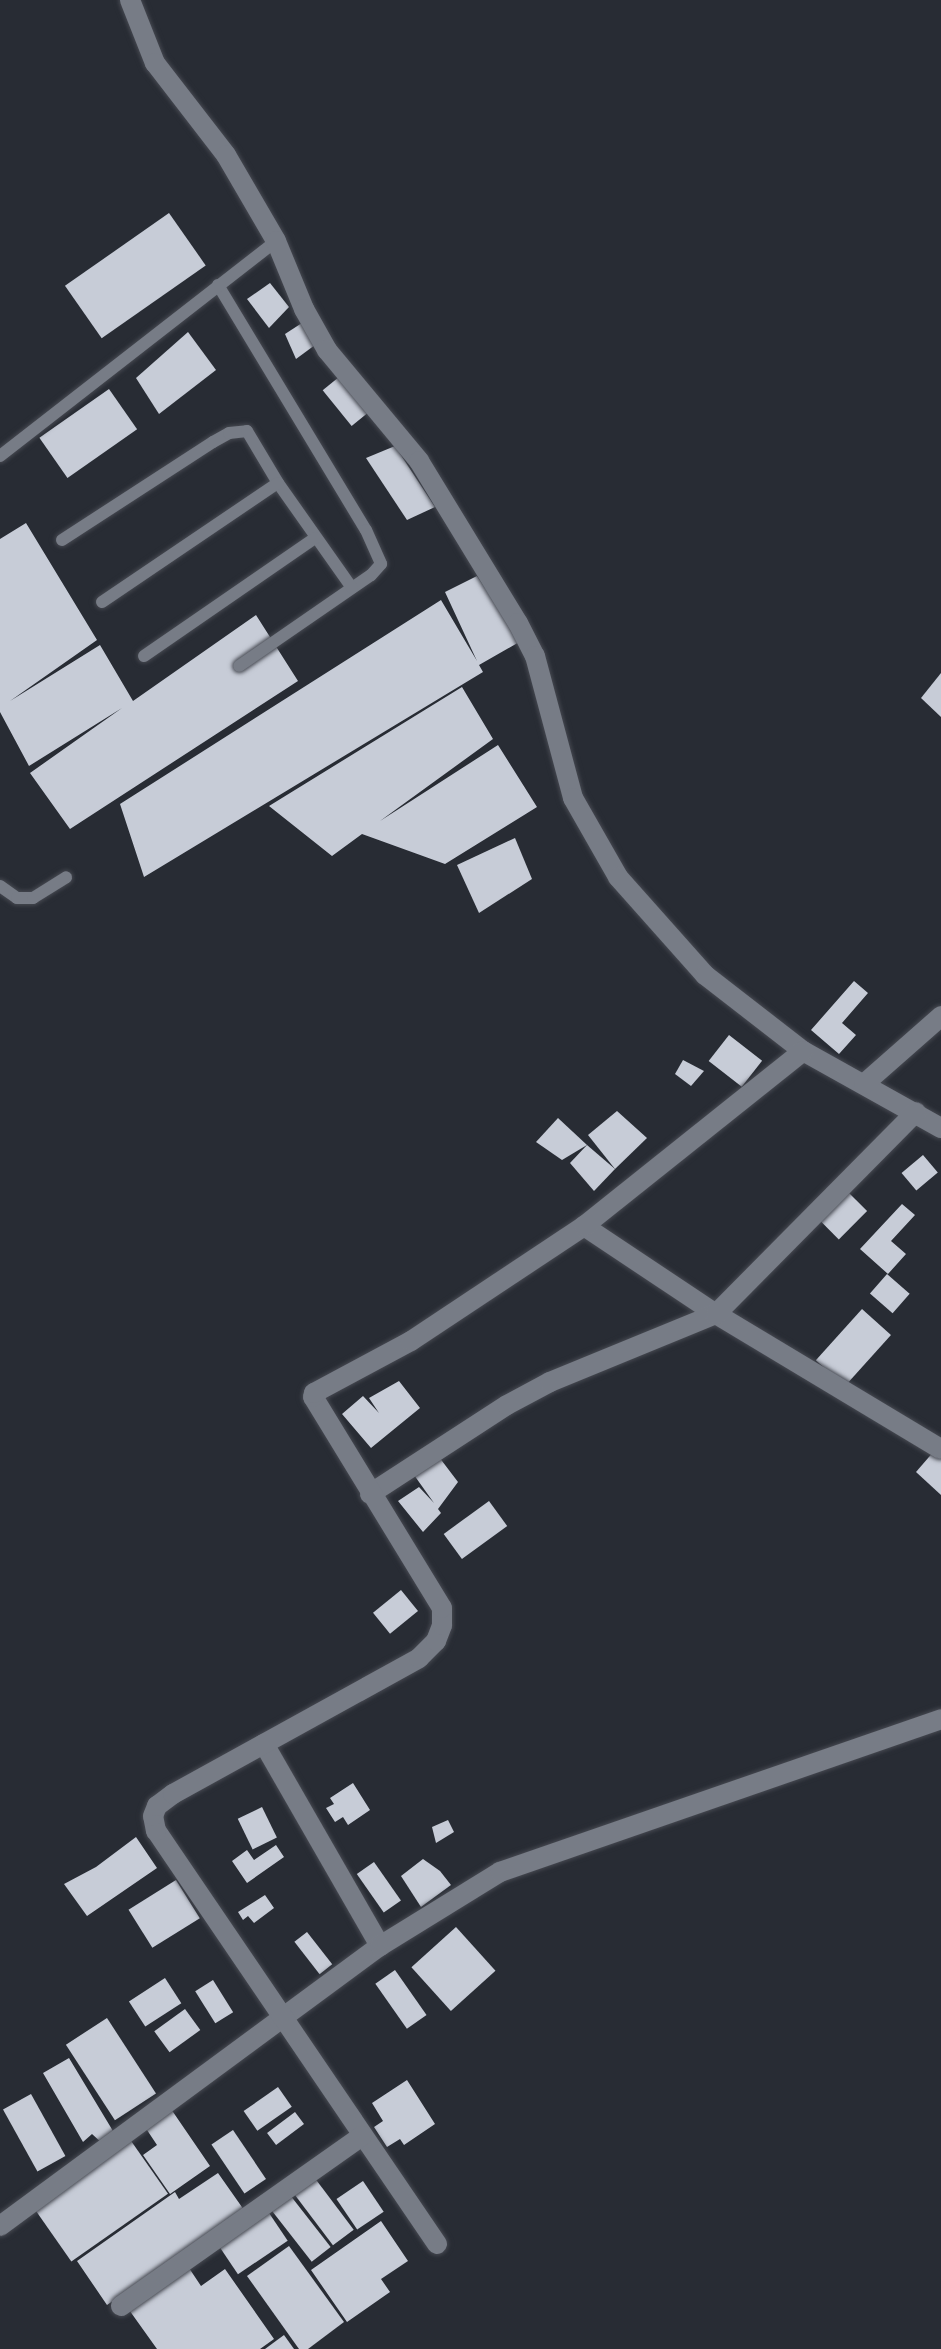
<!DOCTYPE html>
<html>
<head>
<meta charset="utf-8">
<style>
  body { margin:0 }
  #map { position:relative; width:941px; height:2349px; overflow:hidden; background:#282c34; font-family:"Fira Sans Condensed",sans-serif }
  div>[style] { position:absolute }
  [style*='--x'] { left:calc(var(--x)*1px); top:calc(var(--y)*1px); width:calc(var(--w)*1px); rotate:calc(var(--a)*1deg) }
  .building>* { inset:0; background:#c7ccd7; transform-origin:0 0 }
  .roads { filter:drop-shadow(0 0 2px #464951) drop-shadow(0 0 2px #464951) }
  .lane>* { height:12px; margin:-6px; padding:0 6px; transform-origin:6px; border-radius:6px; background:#777c86 }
  .street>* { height:20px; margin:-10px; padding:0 10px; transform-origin:10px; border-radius:10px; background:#777c86 }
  span { translate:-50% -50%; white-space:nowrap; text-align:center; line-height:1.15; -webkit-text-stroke:8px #282c34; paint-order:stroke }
</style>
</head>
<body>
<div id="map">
  <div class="building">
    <i style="left:169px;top:213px;width:64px;height:127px;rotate:55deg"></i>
    <i style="clip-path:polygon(270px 283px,289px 307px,269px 328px,247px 299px)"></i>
    <i style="clip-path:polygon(305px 321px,315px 345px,296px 359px,285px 334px)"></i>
    <i style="clip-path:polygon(188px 332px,216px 370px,159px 414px,136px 378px)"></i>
    <i style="left:339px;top:377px;width:46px;height:21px;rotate:51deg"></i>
    <i style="left:109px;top:389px;width:49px;height:85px;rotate:55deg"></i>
    <i style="clip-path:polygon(395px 446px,435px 507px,407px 520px,366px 458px)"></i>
    <i style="clip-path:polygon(26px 523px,97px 640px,10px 701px,100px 645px,133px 701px,256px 615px,298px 681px,70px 829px,30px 773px,122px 708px,29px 766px,0 712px,0 539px)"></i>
    <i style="clip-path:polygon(477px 576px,521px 641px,479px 665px,483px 672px,144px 877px,120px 804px,441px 600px,477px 661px,445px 592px)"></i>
    <i style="clip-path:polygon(941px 673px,941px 717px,921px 698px)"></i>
    <i style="clip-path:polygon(462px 687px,493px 739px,380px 821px,498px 745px,537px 807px,445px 864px,362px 834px,332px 856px,269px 806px)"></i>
    <i style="clip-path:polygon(515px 838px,532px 879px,479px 913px,457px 865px)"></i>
    <i style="clip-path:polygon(854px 981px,868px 993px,842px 1023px,856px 1035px,839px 1054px,811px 1030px)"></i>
    <i style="left:729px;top:1035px;width:42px;height:33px;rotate:38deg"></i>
    <i style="clip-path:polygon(683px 1060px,704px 1071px,691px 1086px,675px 1074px)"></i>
    <i style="clip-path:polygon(617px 1111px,647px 1138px,615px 1169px,588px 1135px)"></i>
    <i style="clip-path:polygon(558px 1118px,587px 1145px,562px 1160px,536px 1142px)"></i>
    <i style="clip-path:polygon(587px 1145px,615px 1169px,594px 1191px,570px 1163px)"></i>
    <i style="left:923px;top:1155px;width:23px;height:28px;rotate:50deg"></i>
    <i style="left:848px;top:1192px;width:27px;height:40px;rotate:45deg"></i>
    <i style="clip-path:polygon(902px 1204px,915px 1215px,891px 1241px,906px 1254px,888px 1274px,860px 1249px)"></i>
    <i style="left:887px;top:1274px;width:30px;height:26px;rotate:41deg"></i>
    <i style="left:862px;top:1309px;width:39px;height:69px;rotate:42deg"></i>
    <i style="clip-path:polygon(399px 1381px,420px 1408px,371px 1448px,342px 1414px,363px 1396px,379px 1413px,369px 1398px)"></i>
    <i style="clip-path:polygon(935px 1450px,941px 1454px,941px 1495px,916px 1472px)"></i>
    <i style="clip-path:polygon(439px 1457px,458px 1482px,438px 1509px,441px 1513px,423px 1532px,398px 1501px,419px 1487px,434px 1503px,414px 1475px)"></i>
    <i style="left:489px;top:1501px;width:31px;height:56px;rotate:54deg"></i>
    <i style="left:401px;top:1590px;width:27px;height:36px;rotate:51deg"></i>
    <i style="clip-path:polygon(353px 1783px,370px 1810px,348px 1825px,343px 1817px,335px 1822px,326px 1808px,334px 1804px,330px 1798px)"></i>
    <i style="left:262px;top:1807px;width:34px;height:27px;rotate:64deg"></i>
    <i style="clip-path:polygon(448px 1820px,454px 1832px,436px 1843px,432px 1827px)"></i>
    <i style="clip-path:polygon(136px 1837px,157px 1868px,87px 1916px,64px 1884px,96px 1867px)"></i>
    <i style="clip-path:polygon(276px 1845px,284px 1857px,247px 1883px,232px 1861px,247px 1850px,254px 1860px)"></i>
    <i style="clip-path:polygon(423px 1859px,440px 1871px,451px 1885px,421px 1907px,401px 1876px)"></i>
    <i style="left:374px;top:1862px;width:47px;height:21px;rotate:55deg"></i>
    <i style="left:176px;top:1880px;width:45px;height:56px;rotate:58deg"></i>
    <i style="clip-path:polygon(265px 1895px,274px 1908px,254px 1923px,248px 1916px,243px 1920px,238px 1912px)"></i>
    <i style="left:456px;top:1927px;width:59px;height:60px;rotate:48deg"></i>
    <i style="left:307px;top:1932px;width:41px;height:16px;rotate:52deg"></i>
    <i style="left:395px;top:1970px;width:55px;height:24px;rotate:55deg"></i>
    <i style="left:165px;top:1978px;width:30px;height:43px;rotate:57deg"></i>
    <i style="left:213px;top:1980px;width:38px;height:21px;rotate:58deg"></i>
    <i style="left:185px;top:2009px;width:26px;height:38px;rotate:54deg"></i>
    <i style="left:107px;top:2018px;width:90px;height:49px;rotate:57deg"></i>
    <i style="clip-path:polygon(69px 2058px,116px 2136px,103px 2144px,92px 2134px,83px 2142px,43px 2073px)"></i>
    <i style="clip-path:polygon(407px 2080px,435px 2124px,404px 2145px,400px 2139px,387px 2147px,374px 2127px,383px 2121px,372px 2103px)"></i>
    <i style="left:278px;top:2087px;width:24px;height:42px;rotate:55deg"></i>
    <i style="left:31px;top:2094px;width:71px;height:32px;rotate:61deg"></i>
    <i style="clip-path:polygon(171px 2109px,210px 2166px,170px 2194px,143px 2155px,157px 2145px,145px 2127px)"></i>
    <i style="left:295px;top:2112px;width:15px;height:35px;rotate:53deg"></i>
    <i style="left:233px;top:2130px;width:59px;height:26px;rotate:56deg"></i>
    <i style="left:129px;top:2138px;width:68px;height:118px;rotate:55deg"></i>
    <i style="clip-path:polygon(218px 2173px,244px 2210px,107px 2305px,77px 2261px,175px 2192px,179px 2199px)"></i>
    <i style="left:314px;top:2177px;width:66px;height:26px;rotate:53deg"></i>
    <i style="left:363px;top:2181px;width:37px;height:32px;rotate:56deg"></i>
    <i style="left:290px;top:2195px;width:66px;height:24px;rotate:52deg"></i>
    <i style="left:267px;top:2210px;width:37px;height:60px;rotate:56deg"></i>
    <i style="clip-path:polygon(381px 2221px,408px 2261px,381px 2279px,390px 2292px,347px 2322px,311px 2270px)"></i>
    <i style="clip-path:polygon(289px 2246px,344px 2322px,308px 2349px,299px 2349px,247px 2276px)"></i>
    <i style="clip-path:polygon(187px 2265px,201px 2286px,225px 2269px,274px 2339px,260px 2349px,157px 2349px,127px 2307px)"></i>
    <i style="clip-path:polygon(284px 2335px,294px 2349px,265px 2349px)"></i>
  </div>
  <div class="roads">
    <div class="lane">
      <i style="--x:218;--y:285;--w:286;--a:58.9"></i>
      <i style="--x:366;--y:530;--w:37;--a:66"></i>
      <i style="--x:381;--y:564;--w:15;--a:132"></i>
      <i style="--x:371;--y:575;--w:160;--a:145.4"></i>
      <i style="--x:0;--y:456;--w:350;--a:-37.9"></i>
      <i style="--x:62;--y:540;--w:180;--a:-33"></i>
      <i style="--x:213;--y:442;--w:18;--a:-29"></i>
      <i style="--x:229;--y:433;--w:18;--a:-6"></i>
      <i style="--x:247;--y:431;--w:61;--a:59.2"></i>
      <i style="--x:278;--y:483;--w:128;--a:54.8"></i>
      <i style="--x:102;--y:602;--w:212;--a:-34.1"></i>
      <i style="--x:144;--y:656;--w:208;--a:-34.6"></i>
      <i style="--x:0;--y:886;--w:21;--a:35"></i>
      <i style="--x:17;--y:898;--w:16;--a:0"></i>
      <i style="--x:33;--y:898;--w:39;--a:-32"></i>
    </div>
    <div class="street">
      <i style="--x:130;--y:0;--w:68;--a:68.4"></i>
      <i style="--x:155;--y:63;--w:116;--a:52.3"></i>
      <i style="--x:226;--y:155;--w:99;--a:59.8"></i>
      <i style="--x:276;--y:241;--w:74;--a:67.6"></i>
      <i style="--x:304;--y:309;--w:47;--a:60.7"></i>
      <i style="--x:327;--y:350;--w:144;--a:50.3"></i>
      <i style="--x:419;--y:461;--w:190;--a:58.6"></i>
      <i style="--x:518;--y:623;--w:37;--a:63"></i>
      <i style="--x:535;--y:656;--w:147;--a:75"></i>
      <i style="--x:573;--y:798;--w:91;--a:60.3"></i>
      <i style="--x:618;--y:877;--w:131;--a:48.4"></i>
      <i style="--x:705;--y:975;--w:124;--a:37.8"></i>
      <i style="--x:803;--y:1051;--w:158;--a:29.2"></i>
      <i style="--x:864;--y:1084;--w:103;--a:-41.4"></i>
      <i style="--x:584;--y:1226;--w:159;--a:33.7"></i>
      <i style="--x:716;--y:1314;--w:262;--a:31"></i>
      <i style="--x:370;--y:1494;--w:163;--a:-33"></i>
      <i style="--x:507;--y:1405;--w:49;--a:-28.1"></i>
      <i style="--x:550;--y:1382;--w:179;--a:-22.3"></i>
      <i style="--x:716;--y:1314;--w:284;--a:-45.3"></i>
      <i style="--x:264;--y:1744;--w:233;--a:60.1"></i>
      <i style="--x:0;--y:2226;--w:472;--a:-36.4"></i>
      <i style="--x:380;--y:1946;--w:141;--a:-31.7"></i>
      <i style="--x:500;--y:1872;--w:467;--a:-19.1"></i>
      <i style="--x:437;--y:2244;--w:500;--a:-124.2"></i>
      <i style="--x:156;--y:1831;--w:15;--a:-101"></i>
      <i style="--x:153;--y:1816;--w:11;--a:-68"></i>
      <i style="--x:157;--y:1806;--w:20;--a:-37"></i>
      <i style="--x:173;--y:1794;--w:281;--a:-28.9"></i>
      <i style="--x:419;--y:1658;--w:24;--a:-45"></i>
      <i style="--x:436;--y:1641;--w:17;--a:-69"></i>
      <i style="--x:442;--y:1625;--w:17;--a:-90"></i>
      <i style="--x:442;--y:1608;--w:247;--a:-121.4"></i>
      <i style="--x:313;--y:1397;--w:4;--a:-76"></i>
      <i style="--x:314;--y:1393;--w:110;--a:-28.2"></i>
      <i style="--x:411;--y:1341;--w:208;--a:-33.6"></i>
      <i style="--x:584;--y:1226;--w:280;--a:-38.6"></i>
      <i style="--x:121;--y:2306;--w:295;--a:-35.2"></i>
    </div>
  </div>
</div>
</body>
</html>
